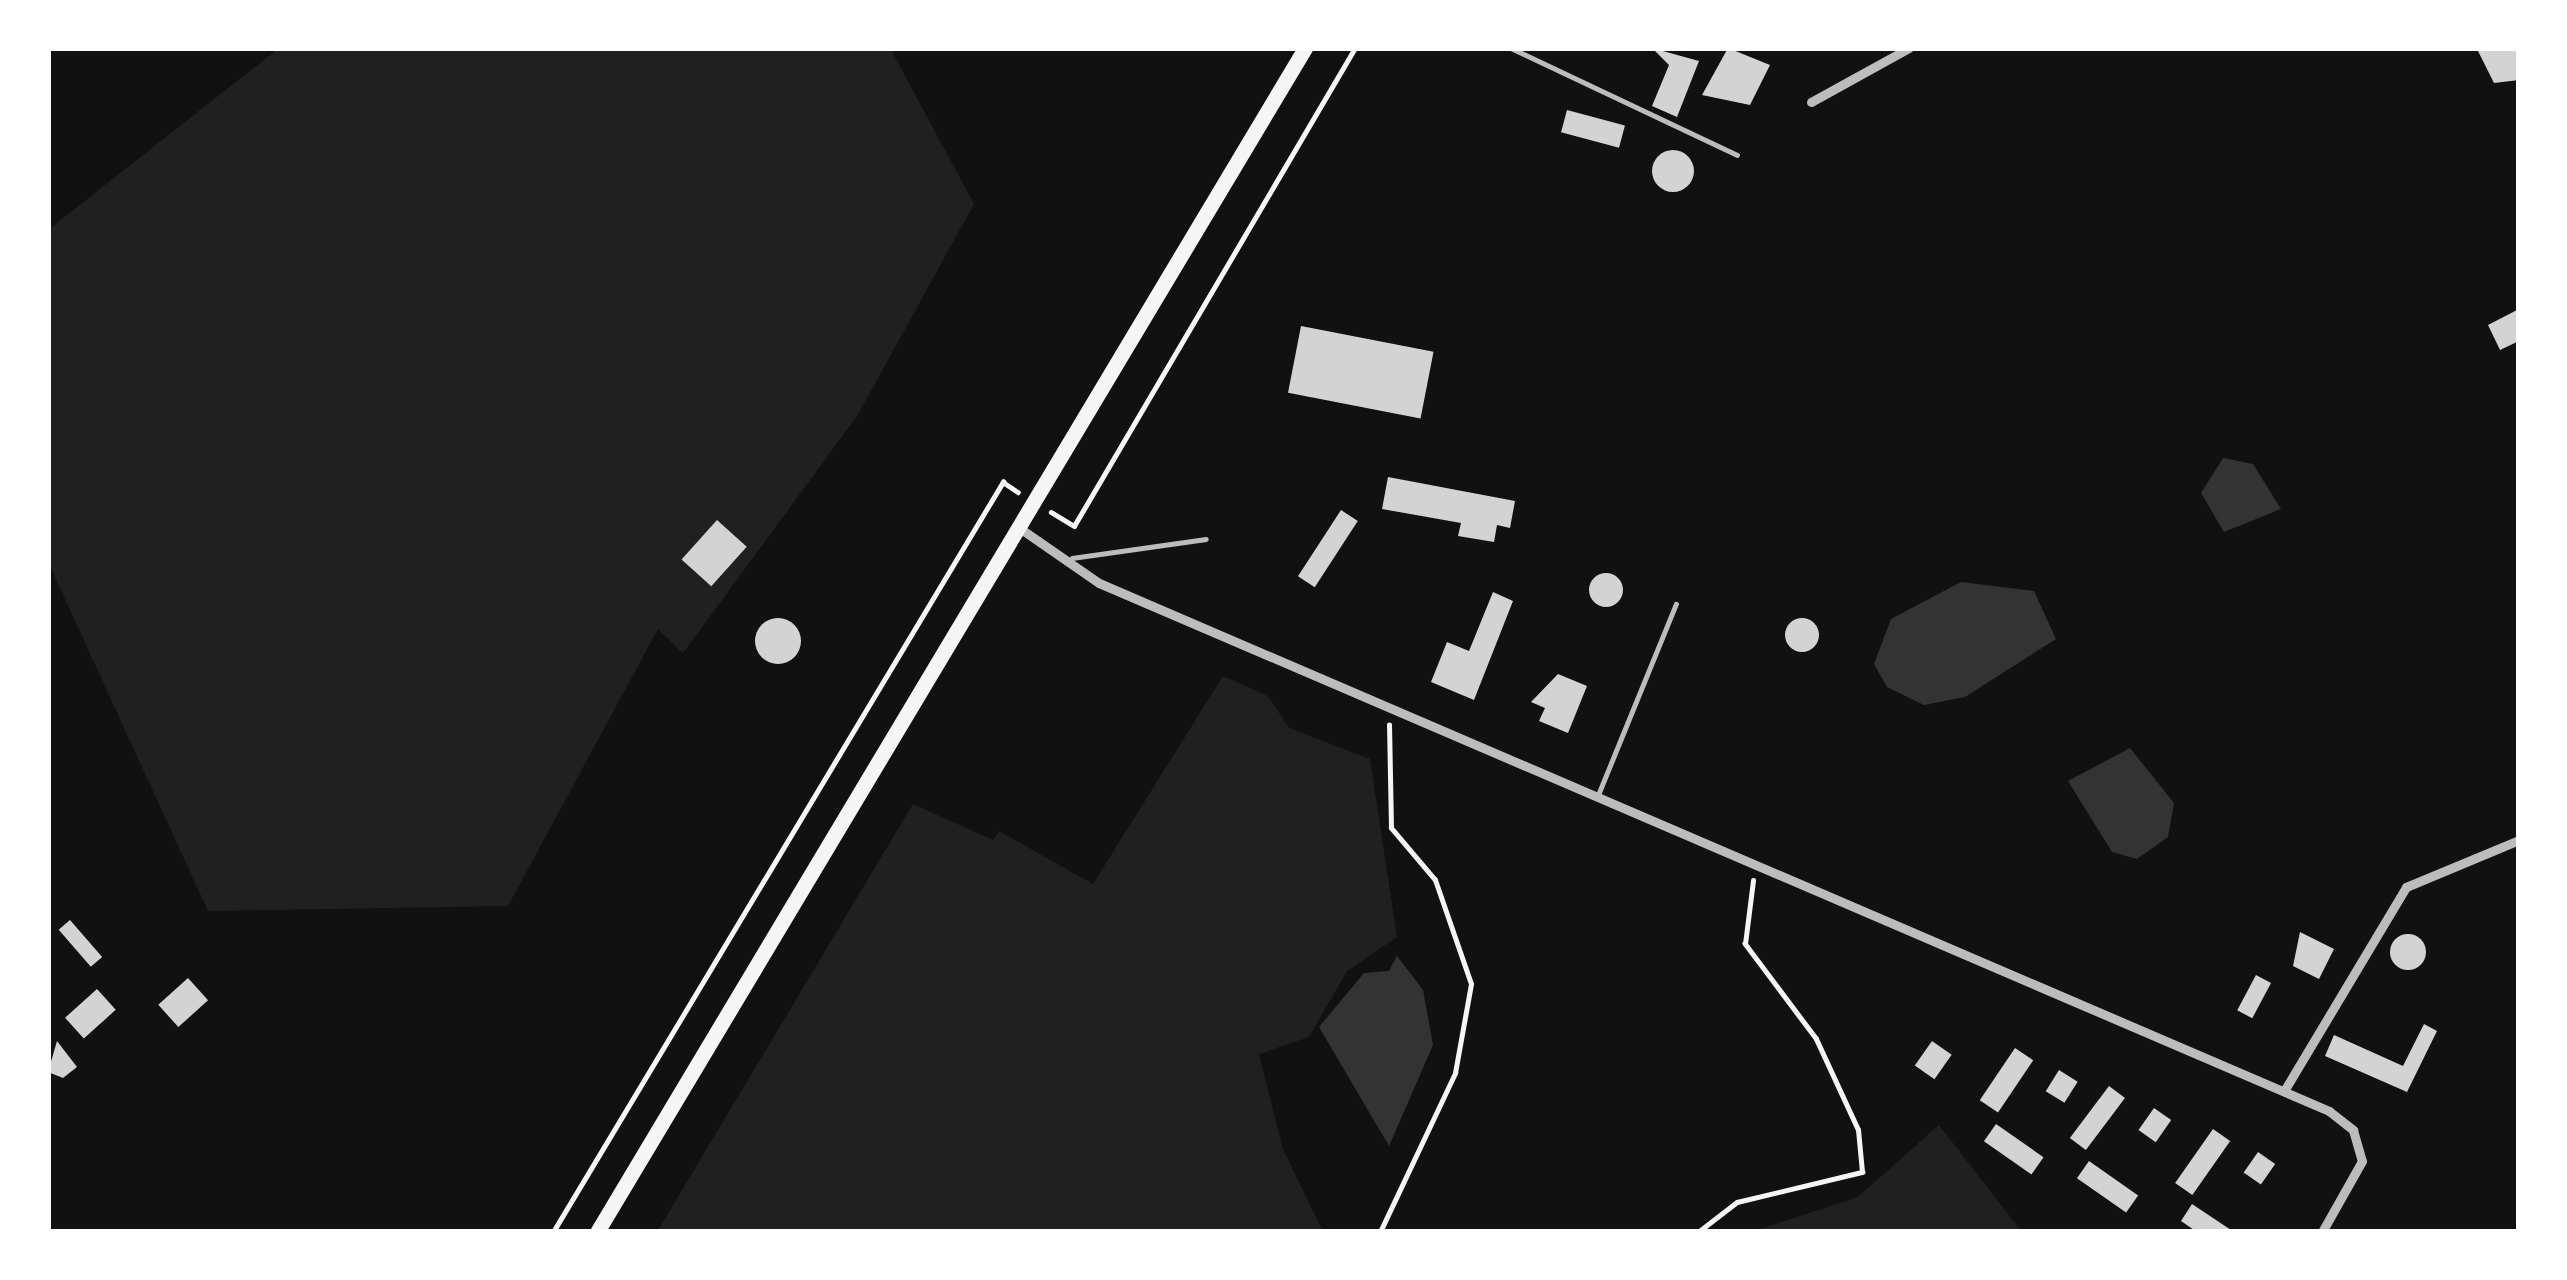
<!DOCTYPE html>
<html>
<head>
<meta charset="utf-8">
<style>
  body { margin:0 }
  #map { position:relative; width:2567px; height:1280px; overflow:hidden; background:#111; font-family:Montserrat,sans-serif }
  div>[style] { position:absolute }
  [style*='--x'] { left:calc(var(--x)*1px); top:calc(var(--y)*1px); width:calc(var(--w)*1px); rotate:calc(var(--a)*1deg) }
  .green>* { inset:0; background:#202020 }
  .water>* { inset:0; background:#333 }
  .building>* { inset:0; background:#d3d3d3; transform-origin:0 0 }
  .round { border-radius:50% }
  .path>* { height:4.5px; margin:-2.25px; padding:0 2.25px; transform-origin:2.25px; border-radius:2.25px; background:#f5f5f5 }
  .service>* { height:4.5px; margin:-2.25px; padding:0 2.25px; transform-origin:2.25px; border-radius:2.25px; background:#bcbcbc }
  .minor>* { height:9px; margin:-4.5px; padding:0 4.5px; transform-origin:4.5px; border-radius:4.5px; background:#bcbcbc }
  .primary>* { height:15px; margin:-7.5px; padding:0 7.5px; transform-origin:7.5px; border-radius:7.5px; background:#f5f5f5 }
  span { translate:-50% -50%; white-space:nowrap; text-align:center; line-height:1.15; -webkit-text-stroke:9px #fff; paint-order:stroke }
  .frame { position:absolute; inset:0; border:51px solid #fff; pointer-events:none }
</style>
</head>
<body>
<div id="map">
  <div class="green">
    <i style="clip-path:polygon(279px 48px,890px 48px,974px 204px,857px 416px,683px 653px,658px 629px,508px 906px,208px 911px,48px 562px,48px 230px)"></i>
    <i style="clip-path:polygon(1223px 676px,1268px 696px,1289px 728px,1370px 759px,1397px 937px,1347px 971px,1309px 1037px,1259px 1054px,1283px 1149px,1323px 1232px,657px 1232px,913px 804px,993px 840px,999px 831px,1093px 884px)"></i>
    <i style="clip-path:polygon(1939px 1125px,2022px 1232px,1751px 1232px,1858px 1197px)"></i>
  </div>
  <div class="water">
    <i style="clip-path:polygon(2223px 458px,2253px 464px,2281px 509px,2224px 532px,2201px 493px)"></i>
    <i style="clip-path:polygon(1961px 582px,2034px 591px,2056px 639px,1965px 697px,1924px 705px,1887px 687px,1874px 664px,1891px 619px)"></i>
    <i style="clip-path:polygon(2130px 748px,2174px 803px,2168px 837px,2137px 859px,2112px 852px,2068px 781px)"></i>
    <i style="clip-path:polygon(1397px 956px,1423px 990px,1433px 1045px,1389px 1146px,1319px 1027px,1364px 973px,1389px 971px)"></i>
  </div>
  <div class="building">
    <i style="clip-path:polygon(1652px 48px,1699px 61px,1677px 117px,1652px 106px,1669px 65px)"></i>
    <i style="clip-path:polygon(1728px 48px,1770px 65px,1750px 105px,1702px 95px)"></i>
    <i style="clip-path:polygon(2517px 48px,2519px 80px,2494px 83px,2478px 51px)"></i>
    <i style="left:1567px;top:110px;width:60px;height:23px;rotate:15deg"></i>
    <i class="round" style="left:1652px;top:150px;width:42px;height:42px"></i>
    <i style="clip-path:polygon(2519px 309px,2519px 341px,2500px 350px,2488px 325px)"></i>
    <i style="left:1301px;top:326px;width:135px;height:68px;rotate:11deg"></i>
    <i style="clip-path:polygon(1388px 477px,1515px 501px,1510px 528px,1497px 525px,1494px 542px,1458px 536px,1461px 523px,1382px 509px)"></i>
    <i style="left:1341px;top:510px;width:20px;height:79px;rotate:33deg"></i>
    <i style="left:717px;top:520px;width:40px;height:53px;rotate:42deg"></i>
    <i class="round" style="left:1589px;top:573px;width:34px;height:34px"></i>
    <i style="clip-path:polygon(1493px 592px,1513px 601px,1474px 700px,1431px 682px,1447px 642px,1469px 651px)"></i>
    <i class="round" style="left:755px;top:618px;width:46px;height:46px"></i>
    <i class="round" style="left:1785px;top:618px;width:34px;height:34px"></i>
    <i style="clip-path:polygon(1558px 674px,1587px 686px,1568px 733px,1539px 721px,1545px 708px,1531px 702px)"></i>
    <i style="left:70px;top:920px;width:49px;height:15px;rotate:49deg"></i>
    <i style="clip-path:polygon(2300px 932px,2334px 949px,2319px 979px,2293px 966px)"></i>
    <i class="round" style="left:2390px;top:934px;width:36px;height:36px"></i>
    <i style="left:2256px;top:975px;width:17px;height:40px;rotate:28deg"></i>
    <i style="left:188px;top:978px;width:30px;height:40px;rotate:48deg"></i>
    <i style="left:97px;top:989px;width:28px;height:43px;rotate:48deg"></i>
    <i style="clip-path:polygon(2424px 1024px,2437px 1031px,2407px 1092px,2325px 1056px,2334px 1035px,2403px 1066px)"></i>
    <i style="clip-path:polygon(57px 1041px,77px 1067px,63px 1078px,48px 1072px)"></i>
    <i style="left:1932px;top:1041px;width:24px;height:30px;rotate:35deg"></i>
    <i style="left:2015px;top:1048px;width:22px;height:63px;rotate:34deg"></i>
    <i style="left:2059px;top:1070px;width:22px;height:25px;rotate:32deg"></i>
    <i style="left:2109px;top:1086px;width:20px;height:65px;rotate:37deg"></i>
    <i style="left:2154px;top:1108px;width:21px;height:27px;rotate:35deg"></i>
    <i style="left:1996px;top:1124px;width:58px;height:21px;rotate:35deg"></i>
    <i style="left:2213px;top:1129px;width:21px;height:66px;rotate:35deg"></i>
    <i style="left:2258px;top:1152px;width:21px;height:25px;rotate:35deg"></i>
    <i style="left:2089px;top:1161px;width:60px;height:21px;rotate:35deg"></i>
    <i style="clip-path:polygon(2192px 1204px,2234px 1232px,2197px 1232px,2181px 1221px)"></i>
  </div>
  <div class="path">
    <i style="--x:1051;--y:512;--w:27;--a:31"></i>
    <i style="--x:1074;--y:526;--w:554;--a:-59.55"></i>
    <i style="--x:553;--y:1232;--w:875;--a:-59.04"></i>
    <i style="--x:1003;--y:482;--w:18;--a:34"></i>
    <i style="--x:1380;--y:1232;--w:176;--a:-64.7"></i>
    <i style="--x:1455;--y:1073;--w:90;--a:-79.8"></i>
    <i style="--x:1471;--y:984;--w:110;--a:-109.1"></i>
    <i style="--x:1435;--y:880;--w:68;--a:-130.2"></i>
    <i style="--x:1391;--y:828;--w:103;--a:-91.1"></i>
    <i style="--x:1698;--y:1232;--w:49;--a:-37.6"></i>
    <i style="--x:1737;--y:1202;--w:129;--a:-13.5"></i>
    <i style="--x:1862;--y:1172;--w:42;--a:-95.4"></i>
    <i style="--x:1858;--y:1130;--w:100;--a:-114.8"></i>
    <i style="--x:1816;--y:1039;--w:119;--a:-126.8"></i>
    <i style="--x:1745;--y:944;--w:64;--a:-82.8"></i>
  </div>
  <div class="service">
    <i style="--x:1511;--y:48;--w:250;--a:25.3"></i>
    <i style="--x:1072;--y:558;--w:135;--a:-8.1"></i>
    <i style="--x:1598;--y:795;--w:206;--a:-67.8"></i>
  </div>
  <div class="minor">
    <i style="--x:1811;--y:102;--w:112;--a:-28.9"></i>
    <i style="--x:1018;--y:527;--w:98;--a:34.7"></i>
    <i style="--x:1099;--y:583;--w:1339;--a:23.23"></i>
    <i style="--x:2329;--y:1111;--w:31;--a:38"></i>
    <i style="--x:2353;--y:1130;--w:32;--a:74"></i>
    <i style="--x:2362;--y:1161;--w:81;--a:119.4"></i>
    <i style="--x:2284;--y:1091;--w:238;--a:-59.1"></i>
    <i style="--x:2406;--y:887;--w:122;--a:-22.6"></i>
  </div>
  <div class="primary">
    <i style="--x:597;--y:1232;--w:1380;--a:-59.12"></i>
  </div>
  <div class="frame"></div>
</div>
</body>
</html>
